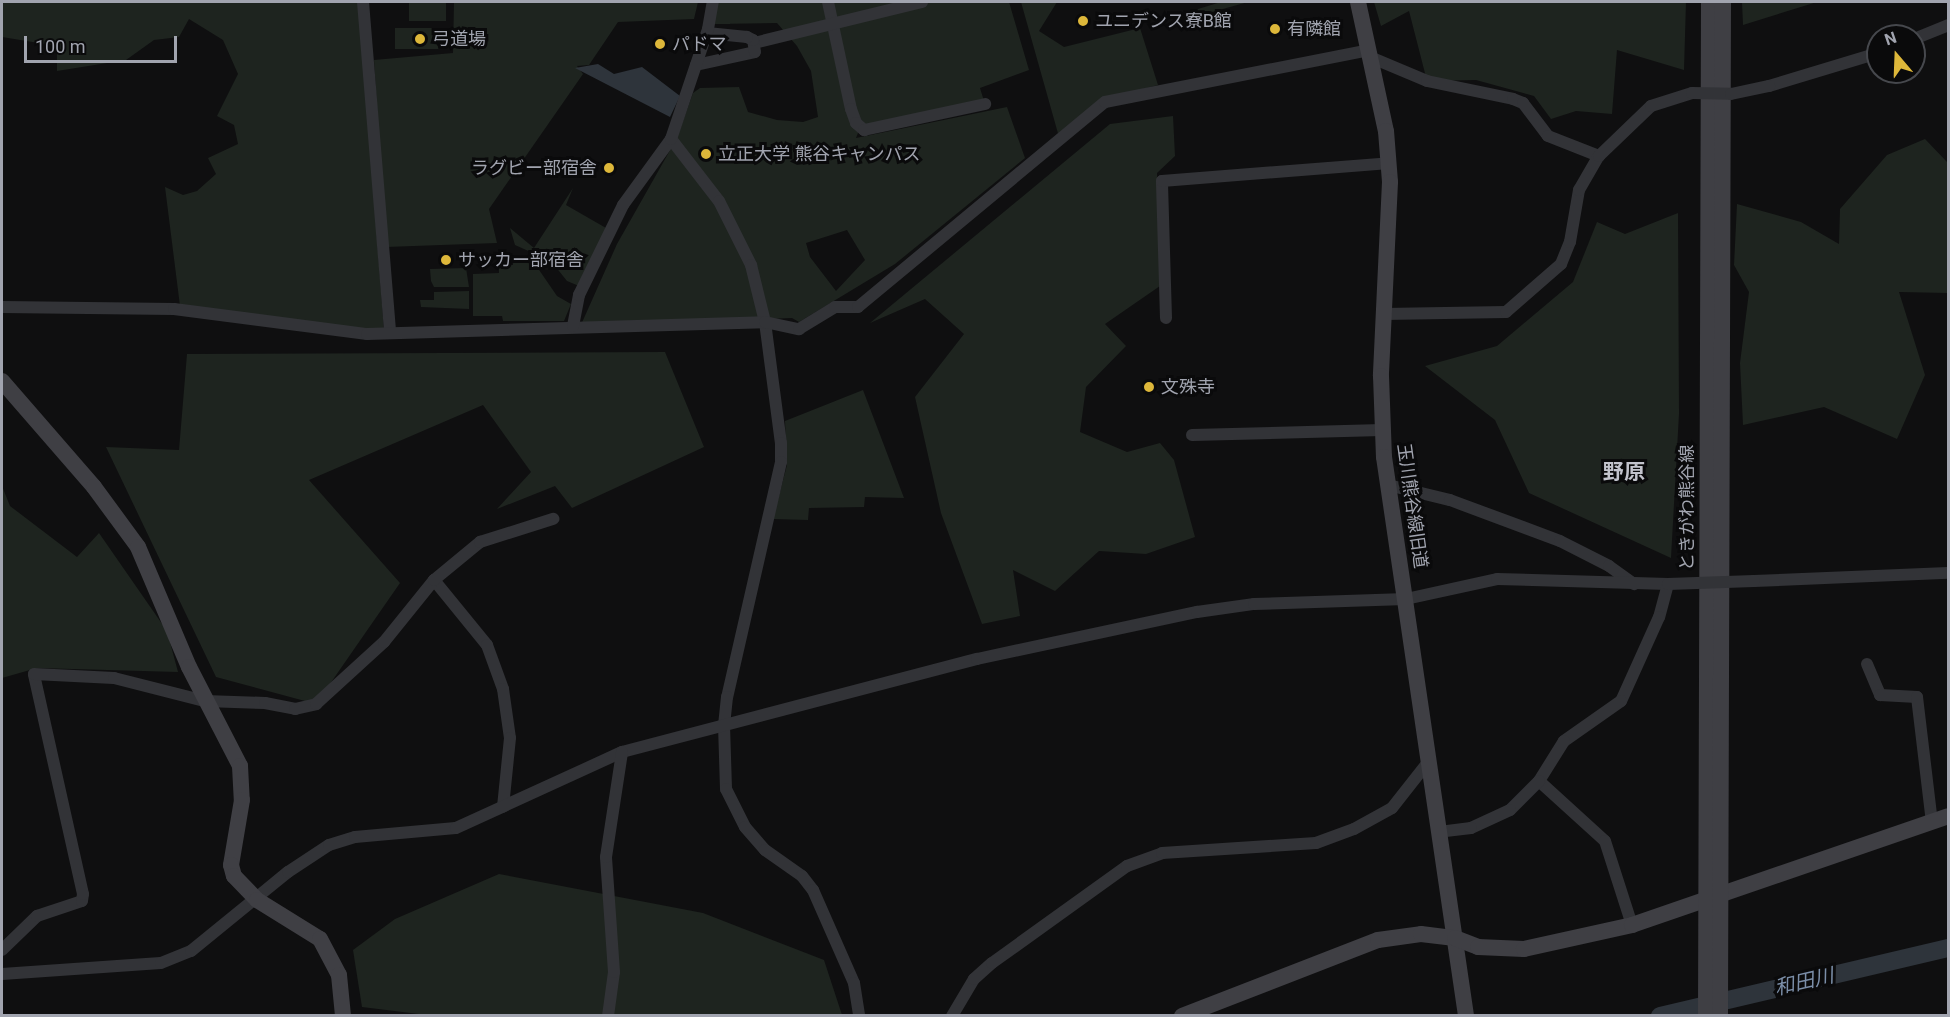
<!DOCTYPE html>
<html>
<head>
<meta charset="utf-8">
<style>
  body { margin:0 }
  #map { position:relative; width:1950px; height:1017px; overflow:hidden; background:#0f0f10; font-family:Roboto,"Noto Sans JP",sans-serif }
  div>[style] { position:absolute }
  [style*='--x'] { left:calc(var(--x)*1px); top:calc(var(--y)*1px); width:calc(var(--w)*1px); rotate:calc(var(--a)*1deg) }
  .green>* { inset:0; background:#1e241f; transform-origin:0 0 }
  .water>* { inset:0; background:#2e343b }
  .river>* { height:18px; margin:-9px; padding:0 9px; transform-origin:9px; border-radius:9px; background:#2e343b }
  .street>* { height:12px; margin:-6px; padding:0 6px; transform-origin:6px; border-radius:6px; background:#323337 }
  .secondary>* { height:16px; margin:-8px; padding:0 8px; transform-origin:8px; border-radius:8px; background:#3f3f44 }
  .street-bridge>* { height:12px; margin:-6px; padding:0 6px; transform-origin:6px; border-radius:6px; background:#323337 }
  .dots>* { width:16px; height:16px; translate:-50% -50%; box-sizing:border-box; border:3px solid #0a0a0b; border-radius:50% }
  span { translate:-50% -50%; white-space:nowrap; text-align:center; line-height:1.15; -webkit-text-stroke:6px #0a0a0b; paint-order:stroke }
  .poi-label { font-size:18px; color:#a1a4af }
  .left { translate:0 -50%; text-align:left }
  .right { translate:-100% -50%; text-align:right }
  .street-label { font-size:18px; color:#a1a4af }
  .water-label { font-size:20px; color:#7b8ea8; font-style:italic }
  .quarter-label { font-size:21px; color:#c2c3cc; font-weight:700 }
  .frame { position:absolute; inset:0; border:3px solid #a1a4af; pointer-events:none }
  .north { position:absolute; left:1866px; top:24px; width:60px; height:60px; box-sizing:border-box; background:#0a0a0b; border:2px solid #46484d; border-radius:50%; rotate:341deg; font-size:16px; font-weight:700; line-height:24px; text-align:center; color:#a1a4af }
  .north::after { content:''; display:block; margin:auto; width:21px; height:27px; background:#ddb73a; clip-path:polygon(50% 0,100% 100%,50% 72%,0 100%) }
  .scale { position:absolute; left:24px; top:36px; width:153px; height:27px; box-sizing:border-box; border:3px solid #a1a4af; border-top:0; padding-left:8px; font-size:18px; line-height:21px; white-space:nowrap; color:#a1a4af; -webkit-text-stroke:4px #0a0a0b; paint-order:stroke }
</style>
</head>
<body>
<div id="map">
  <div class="green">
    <i style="clip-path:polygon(2px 2px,359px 2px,384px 331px,180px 306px,165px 187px,183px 195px,197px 191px,216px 174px,208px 158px,238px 144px,234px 125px,217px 116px,238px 74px,223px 40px,189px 19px,179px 37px,154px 40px,126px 60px,57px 71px,57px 46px,2px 37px)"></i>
    <i style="left:409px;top:2px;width:37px;height:19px"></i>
    <i style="clip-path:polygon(454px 2px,698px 2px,694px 19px,618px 22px,589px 65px,577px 66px,583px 74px,489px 209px,497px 243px,386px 247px,374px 60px,453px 53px)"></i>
    <i style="clip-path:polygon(evenodd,715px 2px,1009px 2px,1029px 70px,980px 88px,984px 101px,871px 125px,862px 123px,856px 138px,1007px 107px,1025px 158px,895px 264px,799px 322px,792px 318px,580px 327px,617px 244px,677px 138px,693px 93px,700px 88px,739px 87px,748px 112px,777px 120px,803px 122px,818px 117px,811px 71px,797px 46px,777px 23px,714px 24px,715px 2px,847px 230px,865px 260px,836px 291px,810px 257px,806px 243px,847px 230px)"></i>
    <i style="clip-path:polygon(1021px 2px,1057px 2px,1039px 31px,1064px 47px,1140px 28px,1158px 85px,1108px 98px,1059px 137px)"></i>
    <i style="clip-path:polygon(1221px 2px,1248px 2px,1176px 22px,1175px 16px)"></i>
    <i style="clip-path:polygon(1374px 2px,1686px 2px,1684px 70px,1617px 50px,1612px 114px,1576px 111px,1551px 119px,1534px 96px,1476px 80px,1427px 81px,1409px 11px,1381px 26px)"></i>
    <i style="clip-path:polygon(1742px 2px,1817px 2px,1743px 25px)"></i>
    <i style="left:446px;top:28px;width:21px;height:51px;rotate:90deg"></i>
    <i style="clip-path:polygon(1173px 116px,1175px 156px,1157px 173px,1160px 286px,1105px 324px,1126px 346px,1086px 387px,1080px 432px,1127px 452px,1160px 443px,1174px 460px,1195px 537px,1146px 554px,1099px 551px,1055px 591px,1013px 570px,1020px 616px,982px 624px,941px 513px,915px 397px,964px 334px,925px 299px,870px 323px,1110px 124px)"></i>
    <i style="clip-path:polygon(1925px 139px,1948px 163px,1948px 293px,1899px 292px,1925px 375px,1897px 439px,1824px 407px,1743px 425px,1740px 363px,1749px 292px,1734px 265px,1737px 204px,1801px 222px,1839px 244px,1840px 209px,1887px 155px)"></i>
    <i style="clip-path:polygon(573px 188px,566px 205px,606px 228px,579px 286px,567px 281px,551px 261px,515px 245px,510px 228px,534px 248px)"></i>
    <i style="clip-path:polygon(1678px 213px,1679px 414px,1671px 558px,1529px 493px,1495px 420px,1425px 366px,1497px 346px,1573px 282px,1597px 222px,1625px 234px)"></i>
    <i style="clip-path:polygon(513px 257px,535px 264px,557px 296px,571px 304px,564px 321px,503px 321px,502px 316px,473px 316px,473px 274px,499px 273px,499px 265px,513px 265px)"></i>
    <i style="clip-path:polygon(466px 268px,469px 287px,434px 287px,431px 281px,430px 269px)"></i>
    <i style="clip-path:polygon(469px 291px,469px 309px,421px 307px,420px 300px,434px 300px,434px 292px)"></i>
    <i style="clip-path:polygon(665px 352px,704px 447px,572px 508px,555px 486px,497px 509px,531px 472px,483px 405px,309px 480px,400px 583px,316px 704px,216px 677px,106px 447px,179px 450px,187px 354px)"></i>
    <i style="clip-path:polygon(863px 390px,904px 498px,865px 497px,864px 507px,809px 508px,808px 520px,773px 519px,787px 465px,785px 421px)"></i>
    <i style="clip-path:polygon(2px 486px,10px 506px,77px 557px,99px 533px,167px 631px,178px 672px,37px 668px,2px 678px)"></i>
    <i style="clip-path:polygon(499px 874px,703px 913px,824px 960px,842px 1015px,435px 1016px,362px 1007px,353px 950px,395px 919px)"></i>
  </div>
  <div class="water">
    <i style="clip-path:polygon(598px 64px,614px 74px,642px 67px,680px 96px,670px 117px,575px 68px)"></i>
  </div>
  <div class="river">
    <i style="--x:1660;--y:1016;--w:296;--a:-13.3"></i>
  </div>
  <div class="street">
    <i style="--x:363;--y:2;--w:332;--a:85.3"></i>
    <i style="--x:828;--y:2;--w:109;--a:77.9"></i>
    <i style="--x:851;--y:109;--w:15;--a:70"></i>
    <i style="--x:856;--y:123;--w:11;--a:41"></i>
    <i style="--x:864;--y:130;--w:124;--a:-12.1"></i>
    <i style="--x:1914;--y:39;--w:37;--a:-22"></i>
    <i style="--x:754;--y:43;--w:173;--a:-13.7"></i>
    <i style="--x:1370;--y:57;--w:62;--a:22.8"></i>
    <i style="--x:1427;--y:81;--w:88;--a:11.8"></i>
    <i style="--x:1513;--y:99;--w:11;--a:22"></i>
    <i style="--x:1523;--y:103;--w:41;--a:52.9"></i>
    <i style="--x:1548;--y:136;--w:55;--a:21.4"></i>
    <i style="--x:696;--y:65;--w:60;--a:-12.4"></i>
    <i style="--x:755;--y:52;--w:12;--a:-99"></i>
    <i style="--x:753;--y:40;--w:7;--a:-153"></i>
    <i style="--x:747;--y:37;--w:40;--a:-174.3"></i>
    <i style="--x:1769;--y:86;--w:114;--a:-16.8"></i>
    <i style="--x:671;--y:139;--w:78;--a:52.3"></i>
    <i style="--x:719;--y:201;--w:72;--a:63.4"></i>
    <i style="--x:751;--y:265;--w:59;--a:76.2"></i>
    <i style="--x:765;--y:322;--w:122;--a:82.5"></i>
    <i style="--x:781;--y:443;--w:19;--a:90"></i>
    <i style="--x:781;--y:462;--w:241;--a:102.9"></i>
    <i style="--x:727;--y:697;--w:28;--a:96"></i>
    <i style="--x:724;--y:725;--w:64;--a:88.2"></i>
    <i style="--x:726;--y:789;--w:42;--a:63.4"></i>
    <i style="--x:745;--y:827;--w:30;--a:49"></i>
    <i style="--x:765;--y:850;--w:45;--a:35.1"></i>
    <i style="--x:802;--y:876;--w:18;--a:52"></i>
    <i style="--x:813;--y:890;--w:102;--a:66.2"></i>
    <i style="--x:854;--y:983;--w:33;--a:81"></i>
    <i style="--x:2;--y:307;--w:172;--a:0.7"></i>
    <i style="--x:174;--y:309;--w:195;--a:7.4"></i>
    <i style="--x:367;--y:334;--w:398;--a:-1.7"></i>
    <i style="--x:765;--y:322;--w:35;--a:12"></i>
    <i style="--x:799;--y:329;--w:42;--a:-31.4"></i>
    <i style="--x:835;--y:307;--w:23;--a:0"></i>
    <i style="--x:858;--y:307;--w:321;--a:-39.7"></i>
    <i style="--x:1105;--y:102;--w:269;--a:-11.1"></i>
    <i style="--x:1384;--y:314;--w:122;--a:-0.9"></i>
    <i style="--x:1506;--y:312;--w:73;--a:-41.1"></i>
    <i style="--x:1561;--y:264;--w:24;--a:-68"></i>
    <i style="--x:1570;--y:242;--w:53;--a:-80.2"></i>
    <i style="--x:1579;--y:190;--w:39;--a:-60"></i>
    <i style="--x:1599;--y:156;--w:72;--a:-43.9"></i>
    <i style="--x:1651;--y:106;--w:43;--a:-17.6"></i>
    <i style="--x:1166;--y:318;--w:137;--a:-91.7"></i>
    <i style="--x:1162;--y:181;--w:228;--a:-4.5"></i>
    <i style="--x:573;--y:326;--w:32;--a:-79"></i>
    <i style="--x:579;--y:295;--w:100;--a:-63.9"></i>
    <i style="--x:623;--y:205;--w:82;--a:-54"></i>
    <i style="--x:671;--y:139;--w:116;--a:-71.4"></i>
    <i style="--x:708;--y:29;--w:27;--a:-80"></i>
    <i style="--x:1192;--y:435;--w:190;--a:-1.5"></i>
    <i style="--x:1388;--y:485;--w:64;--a:13.6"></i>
    <i style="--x:1450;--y:500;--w:117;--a:20.4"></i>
    <i style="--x:1560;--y:541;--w:55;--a:27"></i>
    <i style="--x:1609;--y:566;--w:31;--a:36"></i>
    <i style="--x:434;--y:580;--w:84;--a:50.8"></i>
    <i style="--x:487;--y:645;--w:47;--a:70"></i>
    <i style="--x:503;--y:689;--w:49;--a:81.9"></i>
    <i style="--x:510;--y:738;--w:69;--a:95.8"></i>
    <i style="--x:1754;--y:581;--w:194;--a:-2.4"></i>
    <i style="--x:1867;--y:664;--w:34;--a:67"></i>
    <i style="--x:1880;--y:695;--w:37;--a:3"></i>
    <i style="--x:1917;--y:697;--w:126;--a:83.2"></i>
    <i style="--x:1539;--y:781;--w:89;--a:42.3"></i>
    <i style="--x:1605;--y:841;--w:88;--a:72.2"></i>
    <i style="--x:2;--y:950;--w:49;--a:-44.2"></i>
    <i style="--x:37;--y:916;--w:47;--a:-18.4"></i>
    <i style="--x:82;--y:901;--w:7;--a:-82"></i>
    <i style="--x:83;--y:894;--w:225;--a:-102.6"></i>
    <i style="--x:34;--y:674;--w:80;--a:2.9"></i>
    <i style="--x:114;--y:678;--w:94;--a:14.2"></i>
    <i style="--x:205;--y:701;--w:60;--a:1.9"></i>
    <i style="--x:265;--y:703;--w:31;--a:11"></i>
    <i style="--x:295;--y:709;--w:22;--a:-13"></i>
    <i style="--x:316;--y:704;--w:92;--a:-42.4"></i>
    <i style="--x:384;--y:642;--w:80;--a:-51.1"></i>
    <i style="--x:434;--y:580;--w:60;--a:-39.6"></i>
    <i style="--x:480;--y:542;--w:77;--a:-17.5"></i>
    <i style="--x:2;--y:974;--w:159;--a:-4"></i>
    <i style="--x:161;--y:963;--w:32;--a:-22"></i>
    <i style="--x:191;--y:951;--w:125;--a:-39.2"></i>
    <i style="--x:288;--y:872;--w:49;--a:-33.4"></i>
    <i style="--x:329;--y:845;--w:27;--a:-17"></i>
    <i style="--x:355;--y:837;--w:101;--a:-5.1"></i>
    <i style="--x:456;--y:828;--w:183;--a:-24.6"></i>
    <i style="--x:622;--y:752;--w:367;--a:-14.7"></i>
    <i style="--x:977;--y:659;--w:225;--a:-12.1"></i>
    <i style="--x:1197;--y:612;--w:58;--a:-8"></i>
    <i style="--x:1254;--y:604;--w:152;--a:-1.9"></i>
    <i style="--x:1406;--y:599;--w:93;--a:-12.4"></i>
    <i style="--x:1497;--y:579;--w:171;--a:1.7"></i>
    <i style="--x:1668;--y:584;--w:34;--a:105"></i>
    <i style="--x:1659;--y:617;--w:92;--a:114.3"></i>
    <i style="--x:1621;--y:701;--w:70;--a:144.9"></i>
    <i style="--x:1564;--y:741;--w:47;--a:122"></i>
    <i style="--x:1539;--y:781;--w:41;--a:135"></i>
    <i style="--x:1510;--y:810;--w:43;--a:155.2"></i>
    <i style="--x:1471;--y:828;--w:32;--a:173"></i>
    <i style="--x:608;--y:1016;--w:44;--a:-82.2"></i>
    <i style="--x:614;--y:972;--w:115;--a:-94"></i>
    <i style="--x:606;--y:857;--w:106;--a:-81.3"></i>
    <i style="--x:952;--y:1016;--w:43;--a:-59.3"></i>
    <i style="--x:974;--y:979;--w:24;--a:-42"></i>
    <i style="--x:992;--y:963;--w:166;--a:-35.7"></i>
    <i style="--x:1127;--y:866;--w:37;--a:-20"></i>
    <i style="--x:1162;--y:853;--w:154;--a:-3.7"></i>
    <i style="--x:1316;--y:843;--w:40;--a:-20.2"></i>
    <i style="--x:1354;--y:829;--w:43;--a:-28.9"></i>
    <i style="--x:1392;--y:808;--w:60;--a:-51.8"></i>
  </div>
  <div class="secondary">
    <i style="--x:1358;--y:2;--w:132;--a:77.8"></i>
    <i style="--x:1386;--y:131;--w:51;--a:85.5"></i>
    <i style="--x:1390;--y:182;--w:194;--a:92.7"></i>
    <i style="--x:1381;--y:376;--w:81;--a:87.9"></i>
    <i style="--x:1384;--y:457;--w:565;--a:81.65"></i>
    <i style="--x:2;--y:381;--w:140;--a:49"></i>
    <i style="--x:94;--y:487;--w:74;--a:53.7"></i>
    <i style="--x:138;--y:547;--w:130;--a:67"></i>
    <i style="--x:189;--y:667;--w:111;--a:62.7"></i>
    <i style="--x:240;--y:766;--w:34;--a:87"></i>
    <i style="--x:242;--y:800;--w:66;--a:99.6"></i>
    <i style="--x:231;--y:865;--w:11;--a:75"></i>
    <i style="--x:234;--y:876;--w:33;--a:46"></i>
    <i style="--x:257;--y:900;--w:74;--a:31.8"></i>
    <i style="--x:320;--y:939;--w:41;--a:62.2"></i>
    <i style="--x:339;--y:975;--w:41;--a:84.4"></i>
    <i style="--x:1182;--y:1016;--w:210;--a:-21.2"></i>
    <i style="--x:1378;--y:940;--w:43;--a:-7.9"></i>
    <i style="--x:1421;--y:934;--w:34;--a:7"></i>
    <i style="--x:1455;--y:938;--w:25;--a:21"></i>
    <i style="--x:1478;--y:947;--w:46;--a:2.5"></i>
    <i style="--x:1524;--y:949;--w:111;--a:-12.5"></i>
    <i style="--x:1632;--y:925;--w:334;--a:-19"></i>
    <i style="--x:1706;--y:1016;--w:1014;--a:-89.83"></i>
    <i style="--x:1720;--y:1016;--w:1014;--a:-89.83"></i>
  </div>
  <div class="street-bridge">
    <i style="--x:1692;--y:93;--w:39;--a:1"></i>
    <i style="--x:1731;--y:94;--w:39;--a:-12"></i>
    <i style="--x:1668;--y:584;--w:86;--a:-2"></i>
  </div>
  <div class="dots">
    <i style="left:1083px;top:21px;background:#ddb73a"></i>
    <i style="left:1275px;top:29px;background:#ddb73a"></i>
    <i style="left:420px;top:39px;background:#ddb73a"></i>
    <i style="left:660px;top:44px;background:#ddb73a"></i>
    <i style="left:706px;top:154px;background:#ddb73a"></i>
    <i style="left:609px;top:168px;background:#ddb73a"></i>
    <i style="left:446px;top:260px;background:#ddb73a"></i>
    <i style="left:1149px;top:387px;background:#ddb73a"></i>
  </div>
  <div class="poi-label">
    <span class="left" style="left:1095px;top:21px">ユニデンス寮B館</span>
    <span class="left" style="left:1287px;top:29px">有隣館</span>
    <span class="left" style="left:432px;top:39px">弓道場</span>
    <span class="left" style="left:672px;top:44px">パドマ</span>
    <span class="left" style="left:718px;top:154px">立正大学 熊谷キャンパス</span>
    <span class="right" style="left:597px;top:168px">ラグビー部宿舎</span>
    <span class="left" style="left:458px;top:260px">サッカー部宿舎</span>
    <span class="left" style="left:1161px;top:387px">文殊寺</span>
  </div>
  <div class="street-label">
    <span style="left:1412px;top:506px;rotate:82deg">玉川熊谷線旧道</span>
    <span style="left:1687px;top:508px;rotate:-90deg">ときがわ熊谷線</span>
  </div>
  <div class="water-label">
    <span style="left:1804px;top:982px;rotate:-13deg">和田川</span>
  </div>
  <div class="quarter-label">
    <span style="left:1624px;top:472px">野原</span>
  </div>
  <div class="frame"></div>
  <div class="north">N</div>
  <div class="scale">100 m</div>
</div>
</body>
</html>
